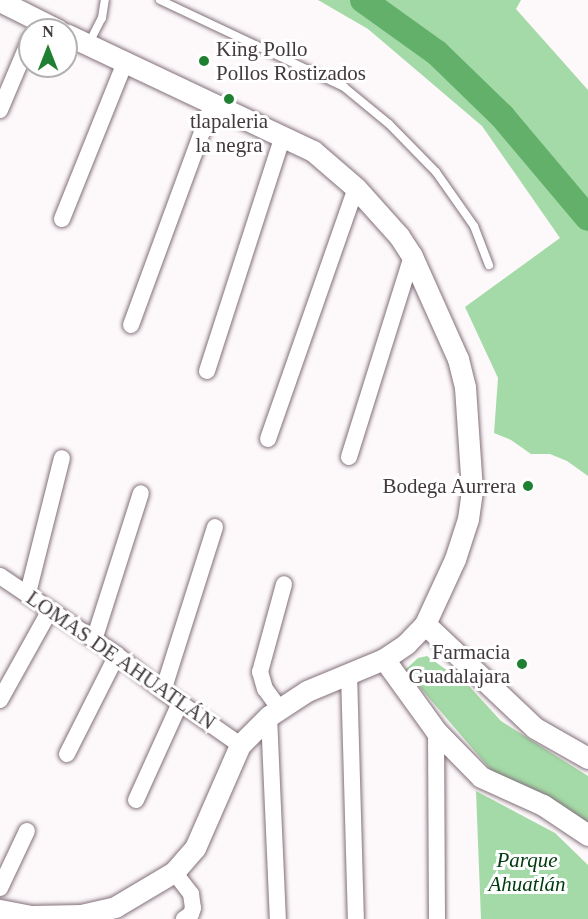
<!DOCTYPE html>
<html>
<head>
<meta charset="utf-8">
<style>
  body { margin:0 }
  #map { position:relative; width:588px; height:919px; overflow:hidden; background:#fdf9fb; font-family:Georgia,serif }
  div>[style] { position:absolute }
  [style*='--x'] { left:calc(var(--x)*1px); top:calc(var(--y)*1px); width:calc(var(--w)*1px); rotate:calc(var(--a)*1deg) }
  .green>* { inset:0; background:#a4daa7 }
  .river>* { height:26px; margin:-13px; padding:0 13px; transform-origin:13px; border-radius:13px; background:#63b06a }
  .roads { filter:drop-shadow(0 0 2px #826f7a) drop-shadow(0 0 2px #826f7a) }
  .service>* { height:8px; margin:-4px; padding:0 4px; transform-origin:4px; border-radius:4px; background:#fff }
  .minor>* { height:16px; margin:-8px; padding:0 8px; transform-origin:8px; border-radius:8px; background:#fff }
  .tertiary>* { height:21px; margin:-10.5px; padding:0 10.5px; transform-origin:10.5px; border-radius:10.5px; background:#fff }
  .dots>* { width:16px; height:16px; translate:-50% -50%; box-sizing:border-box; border:3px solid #fff; border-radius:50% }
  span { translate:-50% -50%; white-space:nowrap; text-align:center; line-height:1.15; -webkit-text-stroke:6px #fff; paint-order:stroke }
  .poi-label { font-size:21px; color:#42393e }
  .left { translate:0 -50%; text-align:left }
  .right { translate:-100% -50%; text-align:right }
  .street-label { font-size:21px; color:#42393e }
  .park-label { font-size:21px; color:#003b0d; font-style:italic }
  .north { position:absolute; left:18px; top:18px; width:60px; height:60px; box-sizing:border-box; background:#fff; border:2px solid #b3b0b2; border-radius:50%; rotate:0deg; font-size:16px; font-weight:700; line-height:24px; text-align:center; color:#42393e }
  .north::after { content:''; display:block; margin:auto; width:21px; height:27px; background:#208031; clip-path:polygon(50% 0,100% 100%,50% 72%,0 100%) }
</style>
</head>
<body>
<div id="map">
  <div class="green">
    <i style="clip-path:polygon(318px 0,521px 0,516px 9px,588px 90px,588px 476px,567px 461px,550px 454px,531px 454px,511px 440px,494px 433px,498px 378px,465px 307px,560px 238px,482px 126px,368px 29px)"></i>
    <i style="clip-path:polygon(427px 656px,469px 686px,501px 721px,588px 776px,588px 825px,491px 770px,405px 670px,418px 658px)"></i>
    <i style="clip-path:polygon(476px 791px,555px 833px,588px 865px,588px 919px,481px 919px)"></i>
  </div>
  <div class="river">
    <i style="--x:363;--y:0;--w:91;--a:35.6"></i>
    <i style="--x:437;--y:53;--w:91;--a:44.1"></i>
    <i style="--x:502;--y:116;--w:133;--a:49.9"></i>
  </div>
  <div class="roads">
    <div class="service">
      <i style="--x:160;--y:0;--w:204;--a:25.3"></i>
      <i style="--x:344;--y:87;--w:58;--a:39.4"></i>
      <i style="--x:389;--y:124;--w:67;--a:45.6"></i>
      <i style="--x:436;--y:172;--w:66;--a:54.9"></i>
      <i style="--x:474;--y:226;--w:42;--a:69"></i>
      <i style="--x:88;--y:45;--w:30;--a:-63"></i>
      <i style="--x:102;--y:18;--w:18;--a:-81"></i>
    </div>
    <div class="minor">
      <i style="--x:0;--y:110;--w:77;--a:-67.1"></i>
      <i style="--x:62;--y:219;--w:169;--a:-68.1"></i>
      <i style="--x:131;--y:325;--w:238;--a:-69.8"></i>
      <i style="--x:207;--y:371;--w:247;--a:-72.1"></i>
      <i style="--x:268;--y:439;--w:266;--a:-70.7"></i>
      <i style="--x:349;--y:457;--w:211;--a:-72.6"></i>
      <i style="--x:0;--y:576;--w:141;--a:34"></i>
      <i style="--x:117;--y:655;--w:58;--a:38"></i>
      <i style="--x:163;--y:691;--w:94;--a:35"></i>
      <i style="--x:28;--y:593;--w:139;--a:-75.9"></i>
      <i style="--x:94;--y:640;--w:154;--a:-72.3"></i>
      <i style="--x:349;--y:673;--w:246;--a:88.4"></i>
      <i style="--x:163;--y:691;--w:172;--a:-72.4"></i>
      <i style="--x:0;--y:700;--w:103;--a:-60.9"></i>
      <i style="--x:279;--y:708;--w:24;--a:-126"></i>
      <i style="--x:265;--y:689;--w:18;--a:-106"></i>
      <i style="--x:260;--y:672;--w:91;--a:-74.7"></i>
      <i style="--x:269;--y:716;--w:203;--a:87.5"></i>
      <i style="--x:436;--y:731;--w:188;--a:89.7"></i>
      <i style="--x:67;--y:754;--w:111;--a:-63.2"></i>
      <i style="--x:136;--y:800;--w:107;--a:-65.6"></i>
      <i style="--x:174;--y:872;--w:28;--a:52"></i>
      <i style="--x:191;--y:894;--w:14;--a:82"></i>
      <i style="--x:193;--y:908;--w:6;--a:108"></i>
      <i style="--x:191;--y:914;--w:9;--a:144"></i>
      <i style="--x:0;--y:888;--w:63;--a:-64.7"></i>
    </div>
    <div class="tertiary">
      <i style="--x:0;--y:1;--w:65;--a:26.6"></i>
      <i style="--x:425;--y:624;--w:151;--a:43.4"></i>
      <i style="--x:535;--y:728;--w:61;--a:29.5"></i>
      <i style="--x:384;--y:659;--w:89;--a:54.2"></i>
      <i style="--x:436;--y:731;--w:64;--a:45.6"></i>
      <i style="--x:481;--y:777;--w:68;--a:24.3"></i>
      <i style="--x:543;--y:805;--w:54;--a:33.7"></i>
      <i style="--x:0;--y:910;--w:33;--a:11"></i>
      <i style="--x:32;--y:916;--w:49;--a:-1.2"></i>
      <i style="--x:81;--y:915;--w:35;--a:-13"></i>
      <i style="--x:115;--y:907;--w:69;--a:-30.7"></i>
      <i style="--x:174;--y:872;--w:32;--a:-49"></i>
      <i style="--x:195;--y:848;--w:112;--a:-66.4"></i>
      <i style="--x:240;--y:745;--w:41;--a:-45"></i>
      <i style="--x:269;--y:716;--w:45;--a:-33.3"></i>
      <i style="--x:307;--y:691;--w:83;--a:-22.6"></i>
      <i style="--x:384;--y:659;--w:27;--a:-34"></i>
      <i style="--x:406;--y:644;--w:28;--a:-46"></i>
      <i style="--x:425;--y:624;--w:72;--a:-65.2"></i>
      <i style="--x:455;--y:559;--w:42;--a:-72"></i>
      <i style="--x:468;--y:519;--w:29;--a:-82"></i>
      <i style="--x:472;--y:490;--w:103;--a:-93.9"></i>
      <i style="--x:465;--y:387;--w:29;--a:-104"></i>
      <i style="--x:458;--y:359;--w:113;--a:-114.1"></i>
      <i style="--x:412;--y:256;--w:24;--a:-123"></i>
      <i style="--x:399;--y:236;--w:64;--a:-131.9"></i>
      <i style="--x:356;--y:188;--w:57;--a:-139.3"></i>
      <i style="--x:313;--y:151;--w:273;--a:-154.7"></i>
    </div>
  </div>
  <div class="dots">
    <i style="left:204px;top:61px;background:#208031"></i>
    <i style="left:229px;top:99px;background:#208031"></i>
    <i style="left:528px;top:486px;background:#208031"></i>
    <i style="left:522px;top:664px;background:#208031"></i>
  </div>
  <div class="poi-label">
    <span class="left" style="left:216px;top:61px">King Pollo<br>Pollos Rostizados</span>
    <span style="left:229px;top:133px">tlapaleria<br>la negra</span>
    <span class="right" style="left:516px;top:486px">Bodega Aurrera</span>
    <span class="right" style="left:510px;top:664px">Farmacia<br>Guadalajara</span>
  </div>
  <div class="street-label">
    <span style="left:121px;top:660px;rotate:35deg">LOMAS DE AHUATLÁN</span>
  </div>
  <div class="park-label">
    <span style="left:527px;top:872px">Parque<br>Ahuatlán</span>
  </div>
  <div class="north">N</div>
</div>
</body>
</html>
